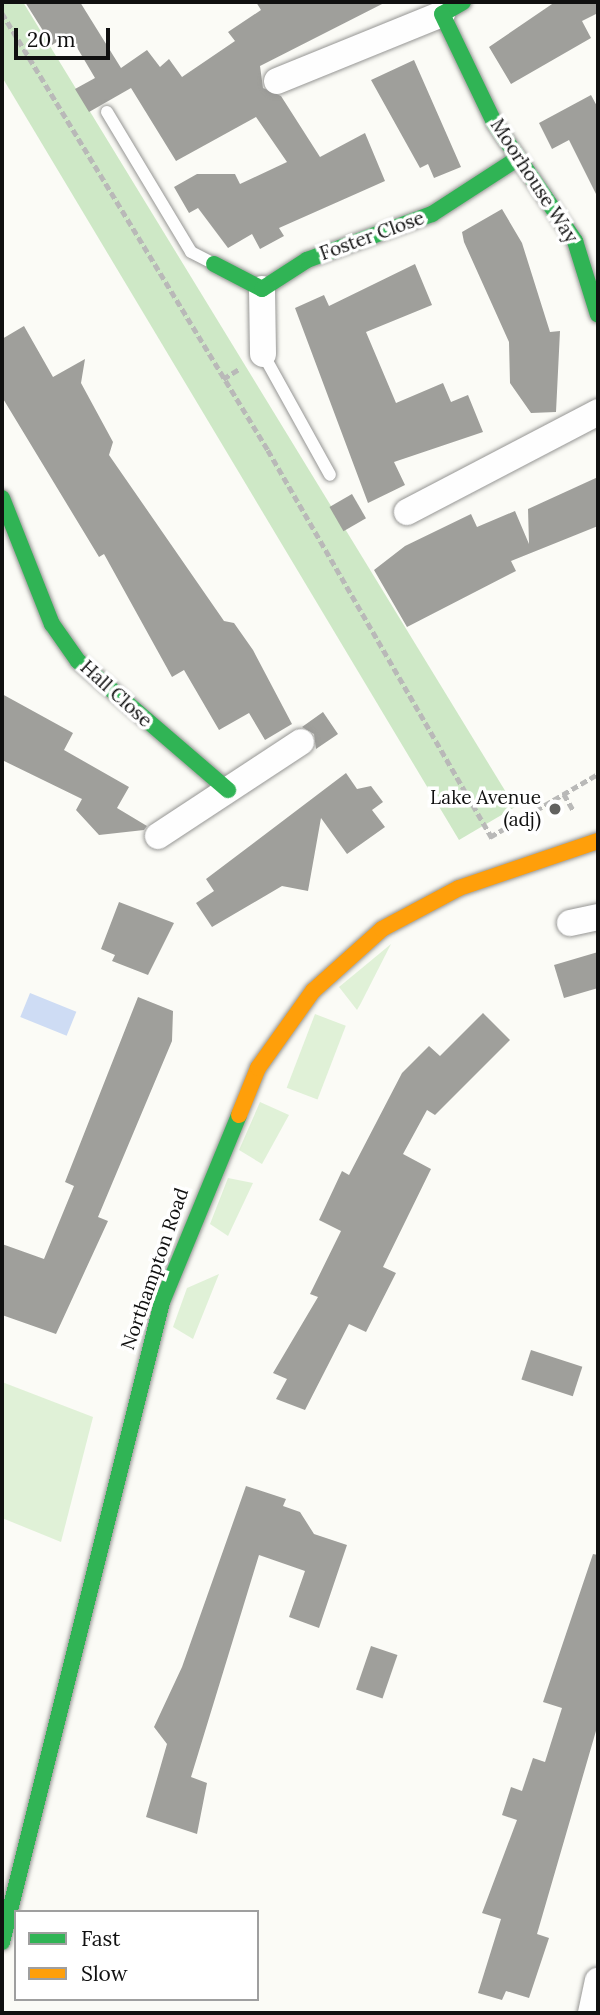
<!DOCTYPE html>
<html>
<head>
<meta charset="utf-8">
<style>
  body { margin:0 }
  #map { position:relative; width:600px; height:2015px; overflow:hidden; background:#fbfbf6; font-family:Lora,serif }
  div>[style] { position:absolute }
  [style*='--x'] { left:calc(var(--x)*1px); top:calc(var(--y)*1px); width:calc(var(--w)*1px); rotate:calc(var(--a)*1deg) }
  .green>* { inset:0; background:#e0f1d7; transform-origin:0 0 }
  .forest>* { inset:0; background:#cee8c6 }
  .water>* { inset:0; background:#cedcf4; transform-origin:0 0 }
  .building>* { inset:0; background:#9f9f9b; transform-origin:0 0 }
  .path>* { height:4.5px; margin-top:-2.25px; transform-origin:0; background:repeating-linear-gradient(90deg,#b9b9b8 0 7px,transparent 0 10.5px) }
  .roads { filter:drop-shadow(0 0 2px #969694) drop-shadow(0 0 2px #969694) }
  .lane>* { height:12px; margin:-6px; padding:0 6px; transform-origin:6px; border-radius:6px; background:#fefefe }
  .street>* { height:26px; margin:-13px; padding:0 13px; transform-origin:13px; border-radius:13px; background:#fefefe }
  .fast>* { height:16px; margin:-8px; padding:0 8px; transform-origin:8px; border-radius:8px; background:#30b455 }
  .slow>* { height:16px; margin:-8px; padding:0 8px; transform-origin:8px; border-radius:8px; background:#ff9f0a }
  .dots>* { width:19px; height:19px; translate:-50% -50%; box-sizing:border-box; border:4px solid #fff; border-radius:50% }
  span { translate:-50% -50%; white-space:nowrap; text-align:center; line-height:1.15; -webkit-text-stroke:7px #fff; paint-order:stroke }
  .street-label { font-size:19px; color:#101010 }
  .poi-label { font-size:19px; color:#101010 }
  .right { translate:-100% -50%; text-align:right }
  .frame { position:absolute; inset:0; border:4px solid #101010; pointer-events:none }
  .legend { position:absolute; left:14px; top:1910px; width:245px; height:91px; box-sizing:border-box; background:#fff; border:2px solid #9f9f9f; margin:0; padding:9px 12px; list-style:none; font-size:21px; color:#101010 }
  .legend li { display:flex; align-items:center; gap:14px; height:35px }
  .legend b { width:35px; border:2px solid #9f9f9f }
  .scale { position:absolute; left:14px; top:28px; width:96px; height:32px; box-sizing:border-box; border:4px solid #101010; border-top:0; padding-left:9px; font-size:21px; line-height:24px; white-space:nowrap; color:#101010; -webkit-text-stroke:5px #fff; paint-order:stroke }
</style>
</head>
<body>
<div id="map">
  <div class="green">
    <i style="clip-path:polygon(391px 944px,361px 1003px,357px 1010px,339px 987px)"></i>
    <i style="left:315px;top:1014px;width:33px;height:79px;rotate:21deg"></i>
    <i style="clip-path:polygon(260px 1102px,289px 1115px,262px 1164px,239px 1150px)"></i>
    <i style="clip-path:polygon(228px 1178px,253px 1183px,228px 1236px,210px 1224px)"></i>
    <i style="clip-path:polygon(219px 1274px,193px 1339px,173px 1327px,187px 1288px)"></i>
    <i style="clip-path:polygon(2px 1382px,93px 1417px,61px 1542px,2px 1518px)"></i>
  </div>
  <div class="forest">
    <i style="clip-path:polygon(2px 2px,23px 2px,515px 807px,459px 840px,2px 77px)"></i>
  </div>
  <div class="water">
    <i style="left:30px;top:993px;width:50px;height:26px;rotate:22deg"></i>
  </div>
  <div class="building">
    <i style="clip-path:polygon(25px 2px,80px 2px,121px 68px,147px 50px,160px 67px,169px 59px,182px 77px,235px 41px,228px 32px,261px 10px,256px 2px,386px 2px,260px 66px,263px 88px,281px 96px,320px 157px,365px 133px,385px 181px,279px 228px,284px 236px,260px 249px,252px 234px,228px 248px,198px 208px,189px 213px,174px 187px,197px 174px,235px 174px,240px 184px,287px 162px,256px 117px,176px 161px,131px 88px,89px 112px,75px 89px,95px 78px,69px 34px,52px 45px)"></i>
    <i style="clip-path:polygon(555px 2px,598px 2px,598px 13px,582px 21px,591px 38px,511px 84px,489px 47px)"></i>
    <i style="clip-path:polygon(414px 60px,461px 167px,434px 178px,428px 164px,420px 168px,371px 80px)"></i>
    <i style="clip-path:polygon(591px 95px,598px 108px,598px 198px,569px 140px,552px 149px,539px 123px)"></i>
    <i style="clip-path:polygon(502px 209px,522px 243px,550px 332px,560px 331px,556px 412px,531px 413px,510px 383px,509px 342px,464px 242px,462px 232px)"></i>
    <i style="clip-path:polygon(415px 264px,432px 305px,366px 332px,396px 403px,443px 383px,451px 402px,468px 395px,483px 432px,394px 462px,405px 485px,368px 503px,295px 308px,324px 295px,329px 306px)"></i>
    <i style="clip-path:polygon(24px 326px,53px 377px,85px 359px,81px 383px,113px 442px,109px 455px,224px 621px,234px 623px,253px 650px,292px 724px,265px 740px,249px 713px,219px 730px,184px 670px,172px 677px,104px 554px,99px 557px,2px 397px,2px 339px)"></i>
    <i style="clip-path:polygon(598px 477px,598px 526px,511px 561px,516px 571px,407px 627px,374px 570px,405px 546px,471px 514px,477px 527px,515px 511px,529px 544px,528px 509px)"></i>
    <i style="left:352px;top:494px;width:28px;height:26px;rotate:60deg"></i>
    <i style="clip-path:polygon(2px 694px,73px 733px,64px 750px,129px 787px,117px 808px,147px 826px,144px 830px,99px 835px,76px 810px,82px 799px,2px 760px)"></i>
    <i style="clip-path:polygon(323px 712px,338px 734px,316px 749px,314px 734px,302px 727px)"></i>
    <i style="clip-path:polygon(346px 773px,357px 789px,371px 786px,383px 802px,372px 810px,385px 827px,347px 854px,321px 818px,308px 891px,282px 886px,212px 927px,196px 903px,214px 891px,206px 879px)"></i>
    <i style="clip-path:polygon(119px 902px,174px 923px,148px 975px,112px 961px,115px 955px,101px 949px)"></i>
    <i style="clip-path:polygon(598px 952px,598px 988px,564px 998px,554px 965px)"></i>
    <i style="clip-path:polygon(138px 997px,173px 1011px,172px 1041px,98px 1217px,108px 1221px,56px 1334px,2px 1315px,2px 1244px,44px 1259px,74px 1186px,65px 1182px)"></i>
    <i style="clip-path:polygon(483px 1013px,510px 1040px,435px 1115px,427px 1110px,403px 1154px,431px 1169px,383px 1267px,396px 1273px,366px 1332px,349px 1324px,305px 1410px,276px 1399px,287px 1379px,273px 1373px,318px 1297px,310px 1294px,341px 1231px,319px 1220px,342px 1171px,349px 1175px,402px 1073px,429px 1046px,440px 1056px)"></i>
    <i style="left:531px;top:1350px;width:54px;height:31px;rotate:18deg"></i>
    <i style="clip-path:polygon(246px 1486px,286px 1499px,283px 1506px,300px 1512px,314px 1534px,347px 1545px,319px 1628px,289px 1617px,305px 1571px,259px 1555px,191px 1777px,207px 1783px,197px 1834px,146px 1817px,167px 1744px,154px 1727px,182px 1667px)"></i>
    <i style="clip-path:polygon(593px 1554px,598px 1555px,598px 1724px,537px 1934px,549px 1938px,529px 1998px,506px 1991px,502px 2000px,478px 1993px,501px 1919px,482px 1913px,517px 1820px,502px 1815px,511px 1787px,522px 1791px,533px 1758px,545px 1762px,562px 1708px,543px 1702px)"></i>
    <i style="left:371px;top:1646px;width:28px;height:46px;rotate:19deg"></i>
  </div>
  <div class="path">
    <i style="--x:2;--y:13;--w:512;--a:58.67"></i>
    <i style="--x:268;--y:450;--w:450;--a:60"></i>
    <i style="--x:223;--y:379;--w:19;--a:-32"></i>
    <i style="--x:564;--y:794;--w:20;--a:60"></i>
    <i style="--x:490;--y:837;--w:125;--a:-30.3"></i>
  </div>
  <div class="roads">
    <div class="lane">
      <i style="--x:107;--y:112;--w:163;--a:59"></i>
      <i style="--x:191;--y:252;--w:22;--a:27"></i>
      <i style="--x:263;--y:354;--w:138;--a:61"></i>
    </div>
    <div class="street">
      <i style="--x:277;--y:81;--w:178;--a:-22.1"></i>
      <i style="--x:262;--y:289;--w:65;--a:89.1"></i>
      <i style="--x:407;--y:512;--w:216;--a:-27.6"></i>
      <i style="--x:158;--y:836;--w:171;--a:-33.3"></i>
      <i style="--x:570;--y:923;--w:29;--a:-12"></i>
      <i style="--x:591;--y:2013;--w:33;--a:-78"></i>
    </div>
    <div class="fast">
      <i style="--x:463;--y:2;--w:24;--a:150"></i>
      <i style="--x:442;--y:14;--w:122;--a:64.3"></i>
      <i style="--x:495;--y:124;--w:142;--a:55.6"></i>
      <i style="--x:575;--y:241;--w:77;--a:72.7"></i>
      <i style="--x:214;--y:264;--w:54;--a:27.5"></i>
      <i style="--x:262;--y:289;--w:54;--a:-32.8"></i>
      <i style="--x:307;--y:260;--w:133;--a:-20.2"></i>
      <i style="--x:432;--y:214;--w:101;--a:-32.9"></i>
      <i style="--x:2;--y:498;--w:136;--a:68.4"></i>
      <i style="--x:52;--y:624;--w:45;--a:54.9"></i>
      <i style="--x:78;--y:661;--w:198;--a:40.7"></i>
      <i style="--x:2;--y:1942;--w:660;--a:-75.96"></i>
      <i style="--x:162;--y:1302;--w:202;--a:-67.6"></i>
    </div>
    <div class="slow">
      <i style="--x:239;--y:1115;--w:51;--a:-68"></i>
      <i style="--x:258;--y:1068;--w:95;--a:-54.5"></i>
      <i style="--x:313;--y:991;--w:93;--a:-41.9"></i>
      <i style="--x:382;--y:929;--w:87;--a:-28"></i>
      <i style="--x:459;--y:888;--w:147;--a:-18.7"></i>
    </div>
  </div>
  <div class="dots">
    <i style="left:555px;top:809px;background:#626260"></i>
  </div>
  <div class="street-label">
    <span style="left:534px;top:181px;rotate:57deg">Moorhouse Way</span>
    <span style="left:372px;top:236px;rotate:-20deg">Foster Close</span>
    <span style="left:116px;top:694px;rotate:42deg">Hall Close</span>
    <span style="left:155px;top:1269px;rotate:-71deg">Northampton Road</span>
  </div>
  <div class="poi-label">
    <span class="right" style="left:541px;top:809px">Lake Avenue<br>(adj)</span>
  </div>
  <div class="frame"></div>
  <ul class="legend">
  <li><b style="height:9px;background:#30b455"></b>Fast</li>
  <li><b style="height:9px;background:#ff9f0a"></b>Slow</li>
  </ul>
  <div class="scale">20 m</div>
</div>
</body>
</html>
